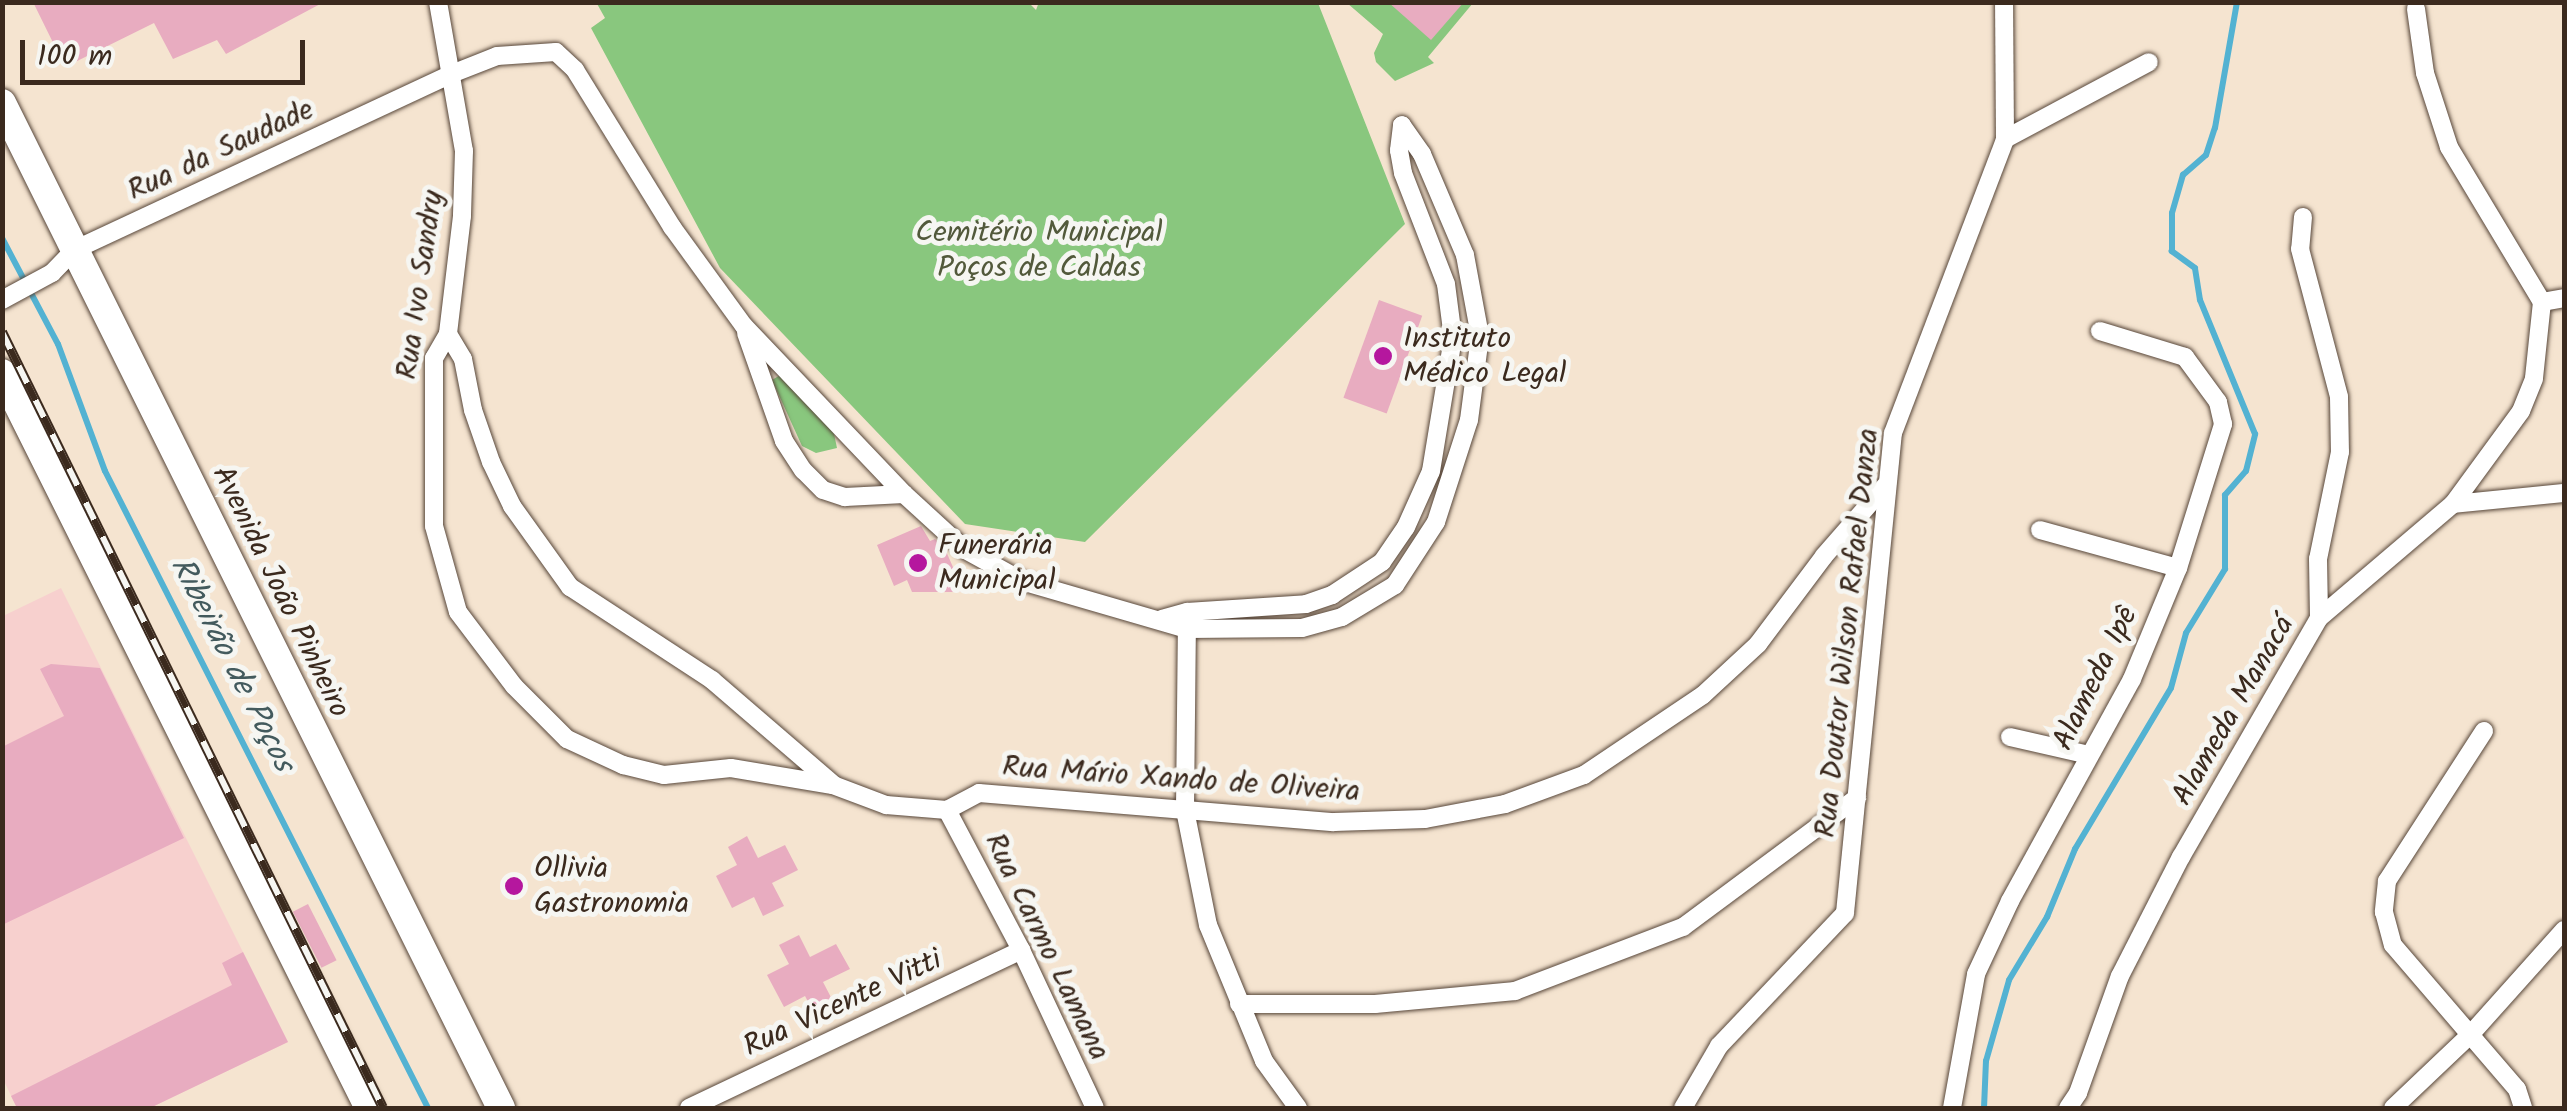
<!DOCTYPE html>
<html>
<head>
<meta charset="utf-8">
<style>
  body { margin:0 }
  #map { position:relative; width:2567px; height:1111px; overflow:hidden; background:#f5e4d0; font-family:Kalam,sans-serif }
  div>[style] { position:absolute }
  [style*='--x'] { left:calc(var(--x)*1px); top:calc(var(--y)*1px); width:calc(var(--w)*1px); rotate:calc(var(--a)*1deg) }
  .built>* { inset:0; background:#f7d0ce }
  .green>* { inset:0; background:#89c77e }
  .stream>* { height:6px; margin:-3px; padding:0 3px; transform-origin:3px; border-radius:3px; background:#53b2d2 }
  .building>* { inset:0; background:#e8acc0; transform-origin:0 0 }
  .roads { filter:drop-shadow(0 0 2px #574639) drop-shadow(0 0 2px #574639) }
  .minor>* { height:18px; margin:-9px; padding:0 9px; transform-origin:9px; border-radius:9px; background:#fff }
  .primary>* { height:28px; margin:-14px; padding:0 14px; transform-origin:14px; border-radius:14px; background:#fff }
  .rail>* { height:10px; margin-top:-5px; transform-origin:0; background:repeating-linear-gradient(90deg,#f6f6f2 0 19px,#3b2a1e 0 38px); box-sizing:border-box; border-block:2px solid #3b2a1e }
  .dots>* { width:28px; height:28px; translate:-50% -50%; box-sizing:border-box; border:5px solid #f6f6f2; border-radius:50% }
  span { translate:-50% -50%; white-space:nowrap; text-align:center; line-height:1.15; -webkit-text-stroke:10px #f6f6f2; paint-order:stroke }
  .street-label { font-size:30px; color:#3b2a1e }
  .park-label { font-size:30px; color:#52593b }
  .poi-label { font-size:30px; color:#3b2a1e }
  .left { translate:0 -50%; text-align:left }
  .water-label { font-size:32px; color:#435a5d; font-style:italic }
  .frame { position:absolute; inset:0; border:5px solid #3b2a1e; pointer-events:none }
  .scale { position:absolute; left:20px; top:40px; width:285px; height:45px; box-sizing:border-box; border:5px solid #3b2a1e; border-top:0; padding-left:12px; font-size:30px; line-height:35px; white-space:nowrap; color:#3b2a1e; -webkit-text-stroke:8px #f6f6f2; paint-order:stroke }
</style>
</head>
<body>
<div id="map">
  <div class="built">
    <i style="clip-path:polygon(61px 588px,288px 1042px,150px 1108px,17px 1108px,3px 1079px,3px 616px)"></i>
  </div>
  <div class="green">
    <i style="clip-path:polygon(596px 2px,1028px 2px,1036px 10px,1039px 2px,1318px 3px,1405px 224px,1085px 542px,965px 524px,720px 268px,591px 28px,605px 18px)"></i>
    <i style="clip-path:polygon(1347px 3px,1473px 3px,1428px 57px,1434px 63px,1395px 81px,1376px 62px,1374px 53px,1383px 34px)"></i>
    <i style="clip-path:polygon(782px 374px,833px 429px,837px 448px,816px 453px,802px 446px,772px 380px)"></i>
  </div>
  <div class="stream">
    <i style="--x:2;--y:238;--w:120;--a:62.2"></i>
    <i style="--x:58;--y:344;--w:135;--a:69.7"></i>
    <i style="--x:105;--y:471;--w:714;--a:63.11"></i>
    <i style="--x:1984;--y:1108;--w:47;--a:-87.6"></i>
    <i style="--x:1986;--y:1061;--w:84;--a:-74.1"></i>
    <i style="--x:2009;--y:980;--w:74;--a:-58.9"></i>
    <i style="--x:2047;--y:917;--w:74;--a:-67.6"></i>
    <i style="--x:2075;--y:849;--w:187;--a:-59.2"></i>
    <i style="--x:2171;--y:688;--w:57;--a:-74.7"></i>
    <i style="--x:2186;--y:633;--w:75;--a:-58.6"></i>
    <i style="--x:2225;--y:569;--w:74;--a:-90"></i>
    <i style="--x:2225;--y:495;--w:32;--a:-49"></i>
    <i style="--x:2246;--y:471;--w:38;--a:-76"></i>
    <i style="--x:2255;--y:434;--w:145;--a:-112.3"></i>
    <i style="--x:2200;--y:300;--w:32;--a:-99"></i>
    <i style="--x:2195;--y:268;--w:29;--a:-144"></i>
    <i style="--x:2172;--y:251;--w:38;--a:-90"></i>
    <i style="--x:2172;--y:213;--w:40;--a:-74"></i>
    <i style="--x:2183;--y:175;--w:30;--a:-41"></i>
    <i style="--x:2206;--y:155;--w:28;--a:-72"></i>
    <i style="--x:2215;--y:128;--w:128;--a:-80.1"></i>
  </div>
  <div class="building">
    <i style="clip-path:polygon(33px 2px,324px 2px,226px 54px,217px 40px,173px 59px,154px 23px,65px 67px)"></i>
    <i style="clip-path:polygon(1388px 2px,1464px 2px,1431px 40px)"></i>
    <i style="left:1379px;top:300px;width:46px;height:104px;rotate:20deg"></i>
    <i style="clip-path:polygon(921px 526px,930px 541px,935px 539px,945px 549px,964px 592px,912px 592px,907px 580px,894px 586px,877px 545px)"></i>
    <i style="clip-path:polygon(51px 664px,100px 668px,184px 838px,2px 925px,2px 747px,64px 716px,40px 669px)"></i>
    <i style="clip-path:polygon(747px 836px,758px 858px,785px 845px,798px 870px,772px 883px,784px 906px,763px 916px,754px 897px,732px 908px,716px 876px,737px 865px,728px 847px)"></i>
    <i style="left:308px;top:904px;width:63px;height:17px;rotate:63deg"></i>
    <i style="clip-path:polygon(799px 935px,810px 957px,836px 944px,850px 969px,823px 982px,835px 1005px,815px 1015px,805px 996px,784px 1007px,767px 975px,789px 964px,779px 945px)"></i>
    <i style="clip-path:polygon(243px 952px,288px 1042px,150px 1108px,17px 1108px,11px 1096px,232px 985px,222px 963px)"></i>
  </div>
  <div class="roads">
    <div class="minor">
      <i style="--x:438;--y:2;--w:151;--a:80.1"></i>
      <i style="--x:464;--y:151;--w:65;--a:91.8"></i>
      <i style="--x:462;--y:216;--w:119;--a:96.8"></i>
      <i style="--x:448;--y:334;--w:28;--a:120"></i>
      <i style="--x:434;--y:358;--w:168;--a:90"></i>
      <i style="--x:434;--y:526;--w:89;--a:74.4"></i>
      <i style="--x:458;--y:612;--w:93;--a:52.9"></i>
      <i style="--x:514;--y:686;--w:75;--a:45"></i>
      <i style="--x:567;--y:739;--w:62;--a:24.9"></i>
      <i style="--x:623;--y:765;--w:42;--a:13.7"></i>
      <i style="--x:664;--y:775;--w:67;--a:-6"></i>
      <i style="--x:731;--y:768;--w:103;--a:9.5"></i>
      <i style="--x:833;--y:785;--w:57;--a:20.7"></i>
      <i style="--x:886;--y:805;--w:61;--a:4.7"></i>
      <i style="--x:947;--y:810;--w:36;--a:-28"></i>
      <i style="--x:979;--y:793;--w:356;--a:4.7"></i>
      <i style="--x:1334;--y:822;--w:91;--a:-1.9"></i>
      <i style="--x:1425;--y:819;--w:81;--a:-10.6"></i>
      <i style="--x:1505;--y:804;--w:84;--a:-20.2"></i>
      <i style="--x:1584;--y:775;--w:143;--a:-33.9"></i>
      <i style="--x:1703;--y:695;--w:75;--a:-42.8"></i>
      <i style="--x:1758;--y:644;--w:110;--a:-53.1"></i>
      <i style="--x:1824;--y:556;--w:94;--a:-48.9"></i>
      <i style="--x:2005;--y:139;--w:163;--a:-28.1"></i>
      <i style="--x:2303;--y:217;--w:32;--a:95"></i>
      <i style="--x:2300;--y:249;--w:153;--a:75.2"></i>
      <i style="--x:2339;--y:397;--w:55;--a:89"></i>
      <i style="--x:2340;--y:452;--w:109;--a:101.6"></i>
      <i style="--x:2318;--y:559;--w:59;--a:89"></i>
      <i style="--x:2;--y:300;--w:57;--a:-28.4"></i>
      <i style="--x:52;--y:273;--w:32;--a:-46"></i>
      <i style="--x:74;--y:250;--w:419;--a:-25"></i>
      <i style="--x:454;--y:73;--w:46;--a:-21.6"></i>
      <i style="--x:497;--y:56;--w:59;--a:-3.9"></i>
      <i style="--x:556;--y:52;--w:26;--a:43"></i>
      <i style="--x:575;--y:70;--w:185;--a:58.3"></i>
      <i style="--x:672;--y:227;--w:122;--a:54"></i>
      <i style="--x:744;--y:326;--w:232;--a:46.4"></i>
      <i style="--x:904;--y:494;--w:81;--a:42.5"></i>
      <i style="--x:964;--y:549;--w:66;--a:28.9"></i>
      <i style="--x:1022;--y:581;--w:172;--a:16.2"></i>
      <i style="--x:1187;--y:629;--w:115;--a:-0.5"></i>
      <i style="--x:1302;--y:628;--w:41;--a:-15.4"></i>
      <i style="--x:1342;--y:617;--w:62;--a:-31.1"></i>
      <i style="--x:1395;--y:585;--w:75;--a:-56.9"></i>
      <i style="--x:1436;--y:522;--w:107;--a:-72.1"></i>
      <i style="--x:1469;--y:420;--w:85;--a:-82.5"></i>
      <i style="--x:1480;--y:336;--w:82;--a:-100.5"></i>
      <i style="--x:1465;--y:255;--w:110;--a:-113.1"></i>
      <i style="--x:1422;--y:154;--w:35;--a:-125"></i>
      <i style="--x:2542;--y:302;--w:22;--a:-10"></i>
      <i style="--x:746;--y:333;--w:114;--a:70.6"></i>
      <i style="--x:784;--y:441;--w:35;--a:57"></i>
      <i style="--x:803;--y:470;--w:28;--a:45"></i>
      <i style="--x:823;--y:490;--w:23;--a:18"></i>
      <i style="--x:845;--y:497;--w:59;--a:-2.9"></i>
      <i style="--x:448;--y:334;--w:29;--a:59"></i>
      <i style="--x:463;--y:359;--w:52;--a:78.9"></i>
      <i style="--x:473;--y:410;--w:55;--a:70.9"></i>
      <i style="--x:491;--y:462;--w:49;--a:64.5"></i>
      <i style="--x:512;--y:506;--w:100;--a:54.4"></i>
      <i style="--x:570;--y:587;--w:170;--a:33.2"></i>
      <i style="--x:712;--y:680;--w:160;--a:40.7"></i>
      <i style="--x:2453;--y:504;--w:112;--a:-5.7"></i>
      <i style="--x:2040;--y:530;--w:143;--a:15.4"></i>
      <i style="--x:1187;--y:618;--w:192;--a:90.6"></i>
      <i style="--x:1185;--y:810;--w:117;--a:78.7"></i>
      <i style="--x:1208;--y:925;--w:147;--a:67.6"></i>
      <i style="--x:1264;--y:1061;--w:58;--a:54.1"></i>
      <i style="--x:1162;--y:619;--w:26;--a:-16"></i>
      <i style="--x:1187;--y:612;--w:119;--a:-3.8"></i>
      <i style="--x:1306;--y:604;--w:28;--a:-19"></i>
      <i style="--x:1332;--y:595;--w:60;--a:-33.4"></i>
      <i style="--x:1382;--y:562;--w:42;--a:-55.6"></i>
      <i style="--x:1406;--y:527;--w:61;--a:-65.9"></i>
      <i style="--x:1431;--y:471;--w:135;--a:-80.6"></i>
      <i style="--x:1453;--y:338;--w:54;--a:-97.4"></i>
      <i style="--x:1446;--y:284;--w:119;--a:-111.2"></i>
      <i style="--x:1403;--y:173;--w:23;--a:-100"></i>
      <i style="--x:1399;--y:150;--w:25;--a:-83"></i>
      <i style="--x:2484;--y:731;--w:179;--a:122.9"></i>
      <i style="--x:2387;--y:881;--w:31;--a:96"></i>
      <i style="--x:2384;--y:912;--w:34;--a:75"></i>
      <i style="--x:2393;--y:945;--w:190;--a:49.3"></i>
      <i style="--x:2517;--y:1089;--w:20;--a:72"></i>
      <i style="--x:2010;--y:737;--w:81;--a:12.8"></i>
      <i style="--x:947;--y:810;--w:158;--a:62.1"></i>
      <i style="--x:1021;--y:950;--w:174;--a:64.9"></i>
      <i style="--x:1239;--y:1004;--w:136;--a:0"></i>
      <i style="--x:1375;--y:1004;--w:141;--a:-5.3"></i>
      <i style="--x:1515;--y:991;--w:180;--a:-20.9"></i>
      <i style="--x:1683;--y:927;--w:217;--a:-36.6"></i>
      <i style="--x:689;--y:1108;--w:368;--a:-25.4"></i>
      <i style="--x:1683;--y:1108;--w:72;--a:-59.9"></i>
      <i style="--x:1719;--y:1046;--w:183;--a:-46.5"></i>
      <i style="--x:1845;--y:913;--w:482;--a:-84.3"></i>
      <i style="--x:1893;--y:433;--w:315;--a:-69.1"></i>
      <i style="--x:2005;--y:139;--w:137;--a:-90.4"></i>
      <i style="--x:1952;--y:1108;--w:136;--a:-79.8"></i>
      <i style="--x:1976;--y:974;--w:81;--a:-65"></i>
      <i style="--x:2010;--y:901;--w:253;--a:-61.2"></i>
      <i style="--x:2132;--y:679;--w:120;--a:-67.5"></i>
      <i style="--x:2178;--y:568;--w:151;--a:-72.6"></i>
      <i style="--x:2223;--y:424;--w:23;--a:-103"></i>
      <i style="--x:2218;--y:402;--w:56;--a:-126.3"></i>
      <i style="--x:2185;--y:357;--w:89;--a:-163"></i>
      <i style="--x:2068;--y:1108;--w:18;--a:-56"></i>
      <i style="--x:2078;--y:1093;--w:124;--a:-70.3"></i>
      <i style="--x:2120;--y:976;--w:134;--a:-62.9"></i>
      <i style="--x:2181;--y:857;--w:276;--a:-60"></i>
      <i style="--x:2319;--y:618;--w:176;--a:-40.4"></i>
      <i style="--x:2453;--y:504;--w:115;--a:-53.8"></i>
      <i style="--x:2521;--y:411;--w:35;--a:-68"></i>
      <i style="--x:2534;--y:378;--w:76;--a:-84"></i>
      <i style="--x:2542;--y:302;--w:181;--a:-121"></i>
      <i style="--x:2449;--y:147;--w:78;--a:-108"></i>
      <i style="--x:2425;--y:73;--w:65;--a:-98"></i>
      <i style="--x:2393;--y:1108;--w:106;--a:-43.5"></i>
      <i style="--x:2470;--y:1035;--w:141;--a:-48.2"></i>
    </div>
    <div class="primary">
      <i style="--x:2;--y:103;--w:1122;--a:63.59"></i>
      <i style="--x:2;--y:373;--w:822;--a:63.47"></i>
    </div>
  </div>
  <div class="rail">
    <i style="--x:2;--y:332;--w:864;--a:63.85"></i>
  </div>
  <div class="dots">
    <i style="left:1383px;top:356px;background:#b5179e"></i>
    <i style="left:918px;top:563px;background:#b5179e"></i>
    <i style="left:514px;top:886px;background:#b5179e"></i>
  </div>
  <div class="street-label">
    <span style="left:221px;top:151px;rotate:-25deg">Rua da Saudade</span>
    <span style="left:421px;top:285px;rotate:-82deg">Rua Ivo Sandry</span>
    <span style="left:280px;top:592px;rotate:64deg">Avenida João Pinheiro</span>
    <span style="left:1848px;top:633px;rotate:-84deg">Rua Doutor Wilson Rafael Danza</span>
    <span style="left:2096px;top:679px;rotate:-64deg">Alameda Ipê</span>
    <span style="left:2234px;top:711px;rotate:-60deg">Alameda Manacá</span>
    <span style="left:1181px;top:780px;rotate:4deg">Rua Mário Xando de Oliveira</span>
    <span style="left:1046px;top:947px;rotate:64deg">Rua Carmo Lamana</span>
    <span style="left:843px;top:1004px;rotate:-25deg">Rua Vicente Vitti</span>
  </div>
  <div class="park-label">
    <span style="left:1039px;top:250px">Cemitério Municipal<br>Poços de Caldas</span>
  </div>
  <div class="poi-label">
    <span class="left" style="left:1403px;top:356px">Instituto<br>Médico Legal</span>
    <span class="left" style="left:938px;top:563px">Funerária<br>Municipal</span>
    <span class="left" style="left:534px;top:886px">Ollivia<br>Gastronomia</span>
  </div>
  <div class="water-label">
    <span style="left:231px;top:665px;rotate:63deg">Ribeirão de Poços</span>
  </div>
  <div class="frame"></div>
  <div class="scale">100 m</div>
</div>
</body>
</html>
